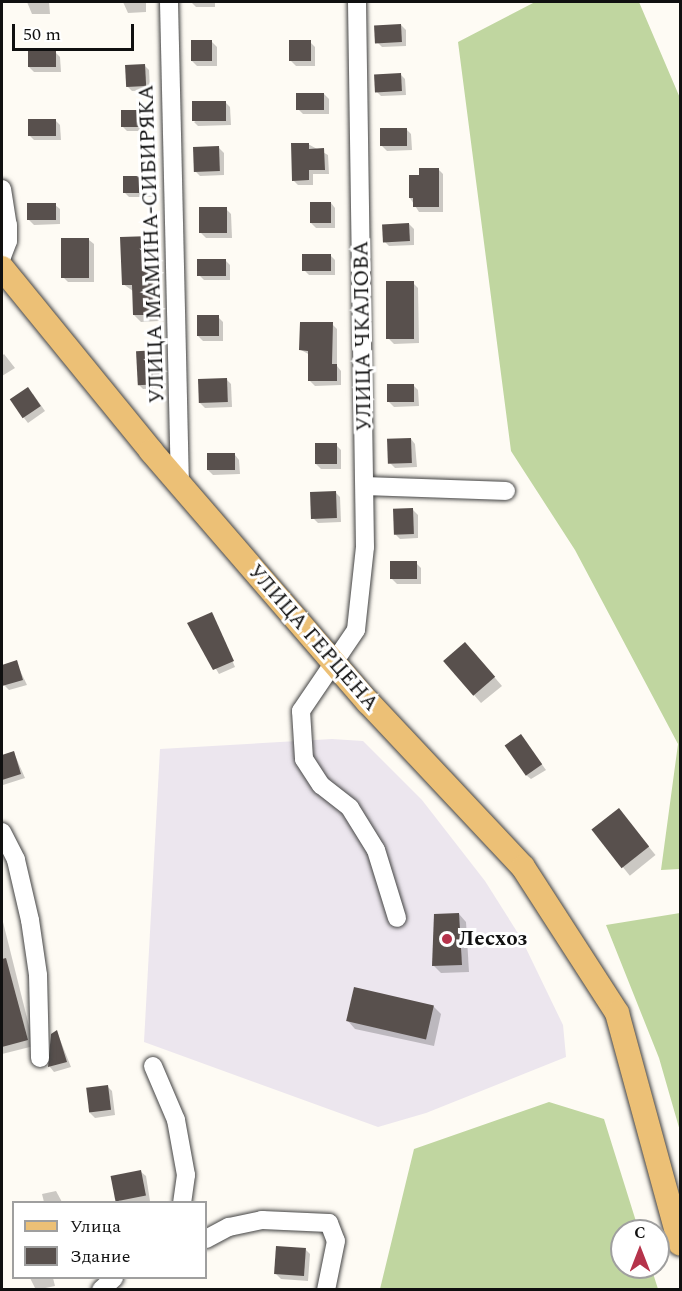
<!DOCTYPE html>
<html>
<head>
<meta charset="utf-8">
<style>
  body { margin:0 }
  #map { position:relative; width:682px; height:1291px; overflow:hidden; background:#fefbf4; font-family:Spectral,serif }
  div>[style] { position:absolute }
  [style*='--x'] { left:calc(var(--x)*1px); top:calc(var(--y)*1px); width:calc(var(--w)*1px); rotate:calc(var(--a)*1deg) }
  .industrial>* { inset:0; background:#ece6ee }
  .forest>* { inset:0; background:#c0d6a0 }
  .shadow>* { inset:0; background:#0003; transform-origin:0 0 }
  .building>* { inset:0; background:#58504d; transform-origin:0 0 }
  .roads { filter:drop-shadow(0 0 2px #434343) drop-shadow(0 0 2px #434343) }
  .minor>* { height:18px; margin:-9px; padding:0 9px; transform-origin:9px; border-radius:9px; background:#fff }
  .major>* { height:24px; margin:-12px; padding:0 12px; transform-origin:12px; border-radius:12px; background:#ecc076 }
  .dots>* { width:16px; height:16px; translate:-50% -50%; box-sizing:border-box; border:3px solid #fff; border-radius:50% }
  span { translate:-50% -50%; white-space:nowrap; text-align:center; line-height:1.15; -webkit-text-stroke:6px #fff; paint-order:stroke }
  .street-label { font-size:21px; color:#101010 }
  .poi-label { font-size:21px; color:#101010; font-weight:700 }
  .left { translate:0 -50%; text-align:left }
  .frame { position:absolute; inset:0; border:3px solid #101010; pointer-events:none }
  .legend { position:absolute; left:12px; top:1201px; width:195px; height:78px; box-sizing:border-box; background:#fff; border:2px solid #9f9f9f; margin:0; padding:8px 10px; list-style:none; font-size:18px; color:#101010 }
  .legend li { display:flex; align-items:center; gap:12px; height:30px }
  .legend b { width:30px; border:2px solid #9f9f9f }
  .north { position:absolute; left:610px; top:1219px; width:60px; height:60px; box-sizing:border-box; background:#fff; border:2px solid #9f9f9f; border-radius:50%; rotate:0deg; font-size:16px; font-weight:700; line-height:24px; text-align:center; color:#101010 }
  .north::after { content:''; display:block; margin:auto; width:21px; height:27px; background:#b5334b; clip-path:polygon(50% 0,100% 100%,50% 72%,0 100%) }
  .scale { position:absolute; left:12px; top:24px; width:122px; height:27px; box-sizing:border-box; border:3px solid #101010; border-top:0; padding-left:8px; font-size:18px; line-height:21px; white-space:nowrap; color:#101010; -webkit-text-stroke:4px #fff; paint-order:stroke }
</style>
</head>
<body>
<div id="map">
  <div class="industrial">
    <i style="clip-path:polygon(332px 739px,363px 741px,422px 800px,485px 881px,521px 938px,563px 1025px,566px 1057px,426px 1113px,378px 1127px,144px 1042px,160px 749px)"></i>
  </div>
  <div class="forest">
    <i style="clip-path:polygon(535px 2px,639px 2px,680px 98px,680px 869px,661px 870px,678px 744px,575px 550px,511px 451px,458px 42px)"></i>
    <i style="clip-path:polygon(680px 913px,680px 1131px,659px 1058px,606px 925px)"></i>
    <i style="clip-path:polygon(549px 1102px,604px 1119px,639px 1231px,622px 1231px,622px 1267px,651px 1267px,658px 1289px,380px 1289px,414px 1149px)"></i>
  </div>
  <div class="shadow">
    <i style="clip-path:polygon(27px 2px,49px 2px,50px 14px,32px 14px)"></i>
    <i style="clip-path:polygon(123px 2px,146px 2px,146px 12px,128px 13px)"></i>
    <i style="clip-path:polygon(191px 2px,215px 2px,215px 7px,196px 7px)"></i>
    <i style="clip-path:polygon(401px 25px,406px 30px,406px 46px,382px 47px,377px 42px)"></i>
    <i style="clip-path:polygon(212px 42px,217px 47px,217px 66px,197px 66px,192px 61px)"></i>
    <i style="clip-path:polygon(310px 42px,315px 47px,315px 66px,296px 66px,291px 61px)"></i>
    <i style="clip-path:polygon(55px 52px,60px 57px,61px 72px,34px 72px,29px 67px)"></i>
    <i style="clip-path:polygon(144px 65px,149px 70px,150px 90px,132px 91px,127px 86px)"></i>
    <i style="clip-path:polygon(400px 74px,405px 79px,406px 95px,381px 96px,376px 91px)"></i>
    <i style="clip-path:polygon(324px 94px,329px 99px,329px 114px,303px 114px,298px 109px)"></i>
    <i style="clip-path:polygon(225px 102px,230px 107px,231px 125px,198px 126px,194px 122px)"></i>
    <i style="clip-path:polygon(148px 111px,153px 116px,154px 131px,151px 114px,148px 131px,127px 131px,122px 126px)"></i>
    <i style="clip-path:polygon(55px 120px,60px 125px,61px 140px,34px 140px,29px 135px)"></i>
    <i style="clip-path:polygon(406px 129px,411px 134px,412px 150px,387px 151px,382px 146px)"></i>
    <i style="clip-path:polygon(308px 144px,328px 155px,329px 174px,313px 174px,313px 185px,298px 185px,293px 180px)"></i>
    <i style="clip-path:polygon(219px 148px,224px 153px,224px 175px,200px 176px,195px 171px)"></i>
    <i style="clip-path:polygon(438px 169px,443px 174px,443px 212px,419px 212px,410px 198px,421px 177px)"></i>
    <i style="clip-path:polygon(150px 177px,155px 182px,155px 197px,129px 197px,124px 192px)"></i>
    <i style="clip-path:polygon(331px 203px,335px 208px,335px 228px,316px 228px,311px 223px)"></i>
    <i style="clip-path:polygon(55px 205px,60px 209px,60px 224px,34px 225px,29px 220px)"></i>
    <i style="clip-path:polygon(226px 209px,231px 214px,232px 238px,206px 238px,201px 233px)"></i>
    <i style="clip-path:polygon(409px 224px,414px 229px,414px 245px,389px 246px,384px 241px)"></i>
    <i style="clip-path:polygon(151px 237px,158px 244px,159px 321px,141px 322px,134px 315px,133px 291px,123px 284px)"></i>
    <i style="clip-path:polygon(89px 240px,94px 244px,94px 282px,68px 282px,63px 277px)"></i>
    <i style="clip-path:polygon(330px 255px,335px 260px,335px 275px,309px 275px,304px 270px)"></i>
    <i style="clip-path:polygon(225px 260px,230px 265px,230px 280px,204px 280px,199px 275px)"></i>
    <i style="clip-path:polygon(413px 283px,418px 288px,419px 343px,394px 344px,389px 339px)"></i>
    <i style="clip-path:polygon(218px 317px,223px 322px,223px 341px,203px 341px,198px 336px)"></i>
    <i style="clip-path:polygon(332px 324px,337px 329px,337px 366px,341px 371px,341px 385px,315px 386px,310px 381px,310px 355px,301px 350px)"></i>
    <i style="clip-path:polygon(159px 352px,164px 357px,165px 388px,143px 389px,138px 384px)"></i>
    <i style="clip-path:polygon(4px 354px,15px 368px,2px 376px,2px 356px)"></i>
    <i style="clip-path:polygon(226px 379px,231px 384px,232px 407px,205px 408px,200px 403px)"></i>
    <i style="clip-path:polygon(413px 385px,418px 390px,419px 406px,394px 407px,389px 402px)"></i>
    <i style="clip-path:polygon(33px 394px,45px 411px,28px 423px,24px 418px)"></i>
    <i style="clip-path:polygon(411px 439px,415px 444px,417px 467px,395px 468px,390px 463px)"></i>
    <i style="clip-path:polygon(336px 445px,341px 450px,341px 469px,321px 469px,316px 464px)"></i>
    <i style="clip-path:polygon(235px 455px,239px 460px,240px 474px,213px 475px,208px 470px)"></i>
    <i style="clip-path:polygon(335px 492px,340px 497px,341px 522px,318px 523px,313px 518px)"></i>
    <i style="clip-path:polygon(413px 510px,418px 515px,418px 538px,400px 539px,395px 534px)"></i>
    <i style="clip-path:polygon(416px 563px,421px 568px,421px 584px,397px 584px,392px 579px)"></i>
    <i style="clip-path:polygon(212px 614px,235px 667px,219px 674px,189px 624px)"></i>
    <i style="clip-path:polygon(472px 651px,502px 686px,481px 703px,474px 695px)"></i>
    <i style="clip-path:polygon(16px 662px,27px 685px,9px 690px,4px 685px,2px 666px)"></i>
    <i style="clip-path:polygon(521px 736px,546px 770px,531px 779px,526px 775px)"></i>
    <i style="clip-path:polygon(14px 753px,25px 778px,3px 785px,2px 756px)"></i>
    <i style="left:619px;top:810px;width:58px;height:33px;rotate:51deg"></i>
    <i style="clip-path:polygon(459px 914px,466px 922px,469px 972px,441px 973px,434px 966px)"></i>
    <i style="clip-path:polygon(2px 918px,34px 1046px,2px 1054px)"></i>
    <i style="clip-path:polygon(433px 1006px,441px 1014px,434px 1046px,355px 1029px,348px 1021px)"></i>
    <i style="clip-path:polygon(57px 1032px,71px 1067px,54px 1072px,50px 1067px,52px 1035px)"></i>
    <i style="clip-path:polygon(107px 1086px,112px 1091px,115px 1115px,95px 1118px,90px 1113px)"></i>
    <i style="clip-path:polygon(141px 1172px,146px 1176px,150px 1201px,119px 1202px)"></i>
    <i style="clip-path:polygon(56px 1191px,62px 1202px,44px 1202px,42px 1194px)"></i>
    <i style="clip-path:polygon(305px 1249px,310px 1254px,308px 1281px,281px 1279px,276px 1274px)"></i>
    <i style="clip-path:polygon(30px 1278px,53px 1278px,55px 1286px,36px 1290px)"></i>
  </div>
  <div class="building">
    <i style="left:401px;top:24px;width:18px;height:27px;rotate:87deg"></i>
    <i style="left:191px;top:40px;width:21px;height:21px"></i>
    <i style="left:289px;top:40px;width:22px;height:21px"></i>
    <i style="left:56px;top:50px;width:17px;height:28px;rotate:90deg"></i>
    <i style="left:145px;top:64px;width:22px;height:20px;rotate:87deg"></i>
    <i style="left:401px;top:73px;width:18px;height:27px;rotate:87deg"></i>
    <i style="left:296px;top:93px;width:28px;height:17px"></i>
    <i style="left:226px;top:101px;width:20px;height:34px;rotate:90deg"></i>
    <i style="left:121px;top:110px;width:28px;height:17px"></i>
    <i style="left:28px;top:119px;width:28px;height:17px"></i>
    <i style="left:407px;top:128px;width:18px;height:27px;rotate:90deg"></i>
    <i style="clip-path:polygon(291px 143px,309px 143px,309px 149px,324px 148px,325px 170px,309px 170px,309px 180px,292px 181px)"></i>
    <i style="left:219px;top:146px;width:25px;height:26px;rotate:88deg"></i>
    <i style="clip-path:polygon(419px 168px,439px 168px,439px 207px,413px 207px,413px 198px,409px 198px,409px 175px,419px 175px)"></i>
    <i style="left:123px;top:176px;width:28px;height:17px"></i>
    <i style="left:310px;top:202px;width:21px;height:21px"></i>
    <i style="left:27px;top:203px;width:29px;height:17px"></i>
    <i style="left:227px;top:207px;width:26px;height:28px;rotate:90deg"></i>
    <i style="left:409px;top:223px;width:18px;height:27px;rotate:87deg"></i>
    <i style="clip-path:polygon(152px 236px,153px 315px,133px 315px,132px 285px,122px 285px,120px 237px)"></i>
    <i style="left:61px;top:238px;width:28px;height:40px"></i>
    <i style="left:302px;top:254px;width:29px;height:17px"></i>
    <i style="left:197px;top:259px;width:29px;height:17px"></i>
    <i style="left:414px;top:281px;width:58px;height:28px;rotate:90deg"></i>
    <i style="left:197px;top:315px;width:22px;height:21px"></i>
    <i style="clip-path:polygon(300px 322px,333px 322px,332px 364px,337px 364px,337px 381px,308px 381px,308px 351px,299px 350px)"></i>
    <i style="left:159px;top:350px;width:34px;height:23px;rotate:87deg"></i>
    <i style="left:227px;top:378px;width:24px;height:29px;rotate:88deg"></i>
    <i style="left:414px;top:384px;width:18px;height:27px;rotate:90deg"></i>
    <i style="left:28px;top:387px;width:23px;height:22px;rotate:56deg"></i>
    <i style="left:411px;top:438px;width:25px;height:24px;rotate:88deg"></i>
    <i style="left:315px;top:443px;width:22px;height:21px"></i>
    <i style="left:235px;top:453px;width:17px;height:28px;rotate:90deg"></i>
    <i style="left:336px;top:491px;width:27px;height:26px;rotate:88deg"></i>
    <i style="left:413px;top:508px;width:26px;height:20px;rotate:88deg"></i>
    <i style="left:417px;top:561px;width:18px;height:27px;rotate:90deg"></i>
    <i style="clip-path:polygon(212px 612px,234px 661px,213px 670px,187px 623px)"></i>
    <i style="left:465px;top:642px;width:46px;height:29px;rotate:49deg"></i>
    <i style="clip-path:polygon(17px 660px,23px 680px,2px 686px,2px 665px)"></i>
    <i style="left:521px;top:734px;width:37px;height:20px;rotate:55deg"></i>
    <i style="clip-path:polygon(14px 751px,21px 774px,2px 780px,2px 755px)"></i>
    <i style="left:619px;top:808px;width:49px;height:35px;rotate:52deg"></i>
    <i style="clip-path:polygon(459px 913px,462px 965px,432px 966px,434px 914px)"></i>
    <i style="clip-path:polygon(6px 958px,28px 1040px,2px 1047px,2px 959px)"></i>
    <i style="left:354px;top:987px;width:82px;height:35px;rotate:13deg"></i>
    <i style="clip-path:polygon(57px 1030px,67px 1062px,48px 1067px,51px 1034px)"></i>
    <i style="left:108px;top:1085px;width:25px;height:22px;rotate:83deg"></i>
    <i style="left:141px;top:1170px;width:26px;height:31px;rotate:79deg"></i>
    <i style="left:276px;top:1246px;width:30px;height:28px;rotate:4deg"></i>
  </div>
  <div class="roads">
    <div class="minor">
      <i style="--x:169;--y:2;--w:483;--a:88.7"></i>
      <i style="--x:357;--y:2;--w:545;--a:89.16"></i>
      <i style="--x:365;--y:547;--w:83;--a:96.2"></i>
      <i style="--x:356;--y:630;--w:98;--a:124.2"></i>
      <i style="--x:301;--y:711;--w:48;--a:86.4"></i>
      <i style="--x:304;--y:759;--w:31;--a:57"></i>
      <i style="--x:321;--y:785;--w:37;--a:38"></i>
      <i style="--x:350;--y:808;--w:49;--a:58.2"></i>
      <i style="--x:376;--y:850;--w:71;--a:72.8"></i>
      <i style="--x:2;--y:189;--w:36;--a:81"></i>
      <i style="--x:8;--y:225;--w:16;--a:90"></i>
      <i style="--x:8;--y:241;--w:17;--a:111"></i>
      <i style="--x:366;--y:486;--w:140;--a:2"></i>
      <i style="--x:2;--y:832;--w:31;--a:63"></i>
      <i style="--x:16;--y:860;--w:62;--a:76.9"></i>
      <i style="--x:30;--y:920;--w:56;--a:81.7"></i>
      <i style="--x:38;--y:975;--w:83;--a:88.6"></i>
      <i style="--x:153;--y:1066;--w:59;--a:66.9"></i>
      <i style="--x:176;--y:1120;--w:56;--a:79.7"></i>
      <i style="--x:186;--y:1175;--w:27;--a:98"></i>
      <i style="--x:206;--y:1239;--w:26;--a:-28"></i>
      <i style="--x:229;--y:1227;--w:34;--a:-12"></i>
      <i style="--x:262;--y:1220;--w:67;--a:2.6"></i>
      <i style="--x:329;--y:1223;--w:19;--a:69"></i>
      <i style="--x:336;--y:1241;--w:50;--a:101.5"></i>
      <i style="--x:101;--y:1290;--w:18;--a:-43"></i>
    </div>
    <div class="major">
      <i style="--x:2;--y:268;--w:236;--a:50.8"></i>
      <i style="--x:151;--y:451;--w:332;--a:49.2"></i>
      <i style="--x:368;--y:702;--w:226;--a:46.8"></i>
      <i style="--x:523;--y:867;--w:174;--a:57.2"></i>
      <i style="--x:617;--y:1013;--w:239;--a:74.7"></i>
    </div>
  </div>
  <div class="dots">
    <i style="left:447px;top:939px;background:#b5334b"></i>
  </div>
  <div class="street-label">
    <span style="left:152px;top:244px;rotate:-92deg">УЛИЦА МАМИНА-СИБИРЯКА</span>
    <span style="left:363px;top:336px;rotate:-91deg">УЛИЦА ЧКАЛОВА</span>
    <span style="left:313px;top:638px;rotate:49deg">УЛИЦА ГЕРЦЕНА</span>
  </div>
  <div class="poi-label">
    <span class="left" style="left:459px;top:939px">Лесхоз</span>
  </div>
  <div class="frame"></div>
  <ul class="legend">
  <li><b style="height:8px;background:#ecc076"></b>Улица</li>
  <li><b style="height:16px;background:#58504d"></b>Здание</li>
  </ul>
  <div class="north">С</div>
  <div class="scale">50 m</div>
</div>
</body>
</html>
